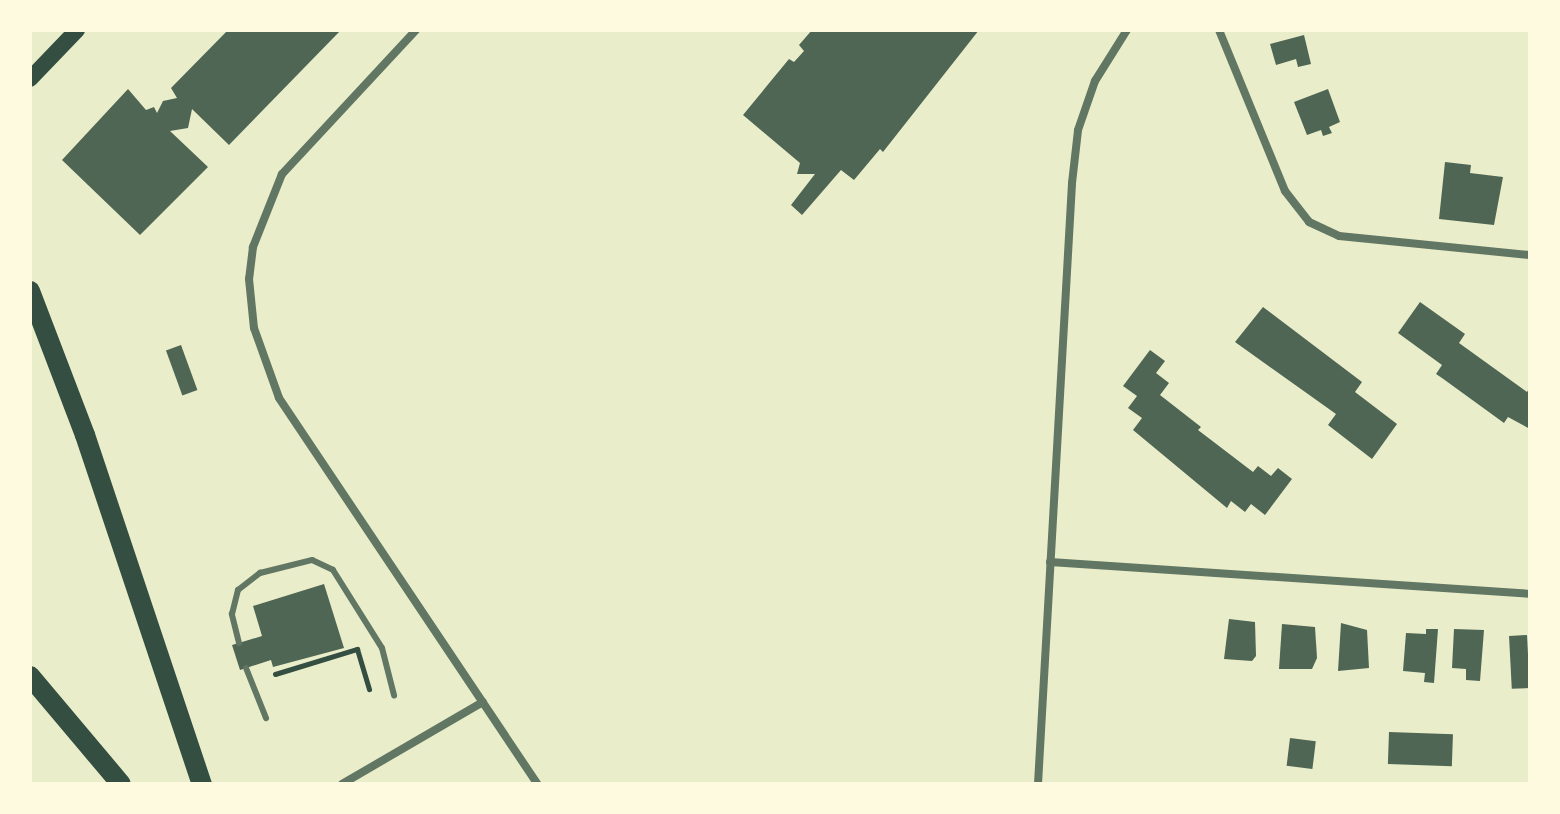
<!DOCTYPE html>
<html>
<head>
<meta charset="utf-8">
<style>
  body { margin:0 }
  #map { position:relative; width:1560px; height:814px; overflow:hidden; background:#e9edc9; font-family:"PT Sans",sans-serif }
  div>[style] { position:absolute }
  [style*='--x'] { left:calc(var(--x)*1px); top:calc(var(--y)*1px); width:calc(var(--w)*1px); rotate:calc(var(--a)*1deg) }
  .building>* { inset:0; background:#4f6655; transform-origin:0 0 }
  .path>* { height:5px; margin:-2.5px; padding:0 2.5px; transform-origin:2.5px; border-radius:2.5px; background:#344e41 }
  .service>* { height:6px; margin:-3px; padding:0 3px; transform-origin:3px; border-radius:3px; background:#617663 }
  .minor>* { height:8px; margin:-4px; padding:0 4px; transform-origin:4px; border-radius:4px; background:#617663 }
  .secondary>* { height:16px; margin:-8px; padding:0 8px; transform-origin:8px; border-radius:8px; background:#344e41 }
  .primary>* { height:20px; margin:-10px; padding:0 10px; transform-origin:10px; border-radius:10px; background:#344e41 }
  span { translate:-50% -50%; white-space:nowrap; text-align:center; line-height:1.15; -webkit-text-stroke:7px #fefae0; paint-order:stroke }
  .frame { position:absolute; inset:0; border:32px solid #fefae0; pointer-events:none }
</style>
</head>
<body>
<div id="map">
  <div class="building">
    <i style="clip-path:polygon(228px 30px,341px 30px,229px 145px,192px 109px,188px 128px,170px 131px,208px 167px,140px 235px,62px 160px,128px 89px,146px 110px,154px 107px,157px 113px,163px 101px,177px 98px,171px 88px)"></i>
    <i style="clip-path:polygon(812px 30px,979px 30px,883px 152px,880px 149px,854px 180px,841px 170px,802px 215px,791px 205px,815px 174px,797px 174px,800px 163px,743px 115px,789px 59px,794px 62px,804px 51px,799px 45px)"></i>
    <i style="clip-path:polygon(1304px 35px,1311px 64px,1298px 67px,1296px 59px,1276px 65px,1270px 44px)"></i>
    <i style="clip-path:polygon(1328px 89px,1340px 122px,1329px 127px,1332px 133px,1323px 136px,1321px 130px,1307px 135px,1294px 102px)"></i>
    <i style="clip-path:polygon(1445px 162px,1471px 165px,1470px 173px,1503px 177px,1494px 225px,1439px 219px)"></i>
    <i style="clip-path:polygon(1420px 302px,1465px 334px,1459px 343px,1527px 392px,1530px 387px,1530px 429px,1508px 417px,1504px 423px,1442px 378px,1436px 374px,1442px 365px,1398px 333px)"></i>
    <i style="clip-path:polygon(1263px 307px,1362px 382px,1355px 392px,1397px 424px,1372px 459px,1328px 425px,1336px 414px,1235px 342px)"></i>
    <i style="left:181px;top:345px;width:48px;height:16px;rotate:70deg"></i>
    <i style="clip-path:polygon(1150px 350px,1165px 361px,1156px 373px,1169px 383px,1160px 395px,1201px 427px,1198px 430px,1253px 472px,1258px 466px,1271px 476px,1278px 468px,1292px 479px,1265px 515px,1251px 504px,1245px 512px,1231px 501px,1227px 508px,1133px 430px,1142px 418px,1128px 408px,1137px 396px,1123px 386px)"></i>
    <i style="clip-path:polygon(324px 584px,344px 648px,273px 667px,271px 660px,240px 670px,232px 645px,262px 636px,253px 606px)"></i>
    <i style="clip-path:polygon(1229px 619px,1255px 622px,1256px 656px,1252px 661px,1224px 659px)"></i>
    <i style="clip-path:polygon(1341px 623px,1367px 630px,1369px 668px,1338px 671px)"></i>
    <i style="clip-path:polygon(1282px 624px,1315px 627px,1317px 658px,1312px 669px,1279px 669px)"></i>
    <i style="clip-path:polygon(1426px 629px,1438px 629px,1434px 683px,1424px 682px,1425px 673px,1403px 671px,1406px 633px,1426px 634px)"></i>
    <i style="clip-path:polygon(1454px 629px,1484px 630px,1480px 681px,1466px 680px,1466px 669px,1452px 668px)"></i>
    <i style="left:1527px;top:635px;width:53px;height:18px;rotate:87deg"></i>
    <i style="left:1389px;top:732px;width:64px;height:32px;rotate:2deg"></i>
    <i style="left:1290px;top:738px;width:26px;height:28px;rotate:7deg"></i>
  </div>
  <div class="path">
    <i style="--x:275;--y:674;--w:86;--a:-17"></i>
    <i style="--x:357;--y:649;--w:42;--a:73.3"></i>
  </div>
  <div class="service">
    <i style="--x:239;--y:643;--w:30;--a:-104"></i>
    <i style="--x:232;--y:614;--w:25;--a:-76"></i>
    <i style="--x:238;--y:590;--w:28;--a:-38"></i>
    <i style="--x:260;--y:573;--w:54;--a:-14"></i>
    <i style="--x:312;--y:560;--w:23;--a:25"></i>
    <i style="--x:333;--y:570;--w:92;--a:57.9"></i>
    <i style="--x:382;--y:648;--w:49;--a:75.7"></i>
    <i style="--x:246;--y:668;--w:54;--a:68.2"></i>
  </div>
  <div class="minor">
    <i style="--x:416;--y:30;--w:197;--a:132.9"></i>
    <i style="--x:282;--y:174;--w:79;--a:111.7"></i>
    <i style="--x:253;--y:247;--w:32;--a:97"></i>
    <i style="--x:249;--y:279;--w:49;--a:84.2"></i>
    <i style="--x:254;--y:328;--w:74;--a:70.3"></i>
    <i style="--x:279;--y:398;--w:464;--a:56.2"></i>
    <i style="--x:1219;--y:30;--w:174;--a:67.7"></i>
    <i style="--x:1285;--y:191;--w:39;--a:52"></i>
    <i style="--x:1309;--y:222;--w:33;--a:25"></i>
    <i style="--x:1339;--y:236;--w:192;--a:5.7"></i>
    <i style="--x:1050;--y:562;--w:481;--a:3.8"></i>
    <i style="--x:342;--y:784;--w:163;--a:-30.2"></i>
    <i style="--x:1038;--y:784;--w:602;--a:-86.76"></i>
    <i style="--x:1072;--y:183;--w:53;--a:-83.5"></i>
    <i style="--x:1078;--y:130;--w:52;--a:-70.9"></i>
    <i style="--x:1095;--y:81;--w:60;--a:-57.9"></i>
  </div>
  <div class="secondary">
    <i style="--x:30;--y:79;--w:68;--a:-46.2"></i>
  </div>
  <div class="primary">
    <i style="--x:30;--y:291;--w:154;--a:69.1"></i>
    <i style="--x:85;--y:435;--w:368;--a:71.5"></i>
    <i style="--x:30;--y:676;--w:141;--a:49.9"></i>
  </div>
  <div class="frame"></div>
</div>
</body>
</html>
